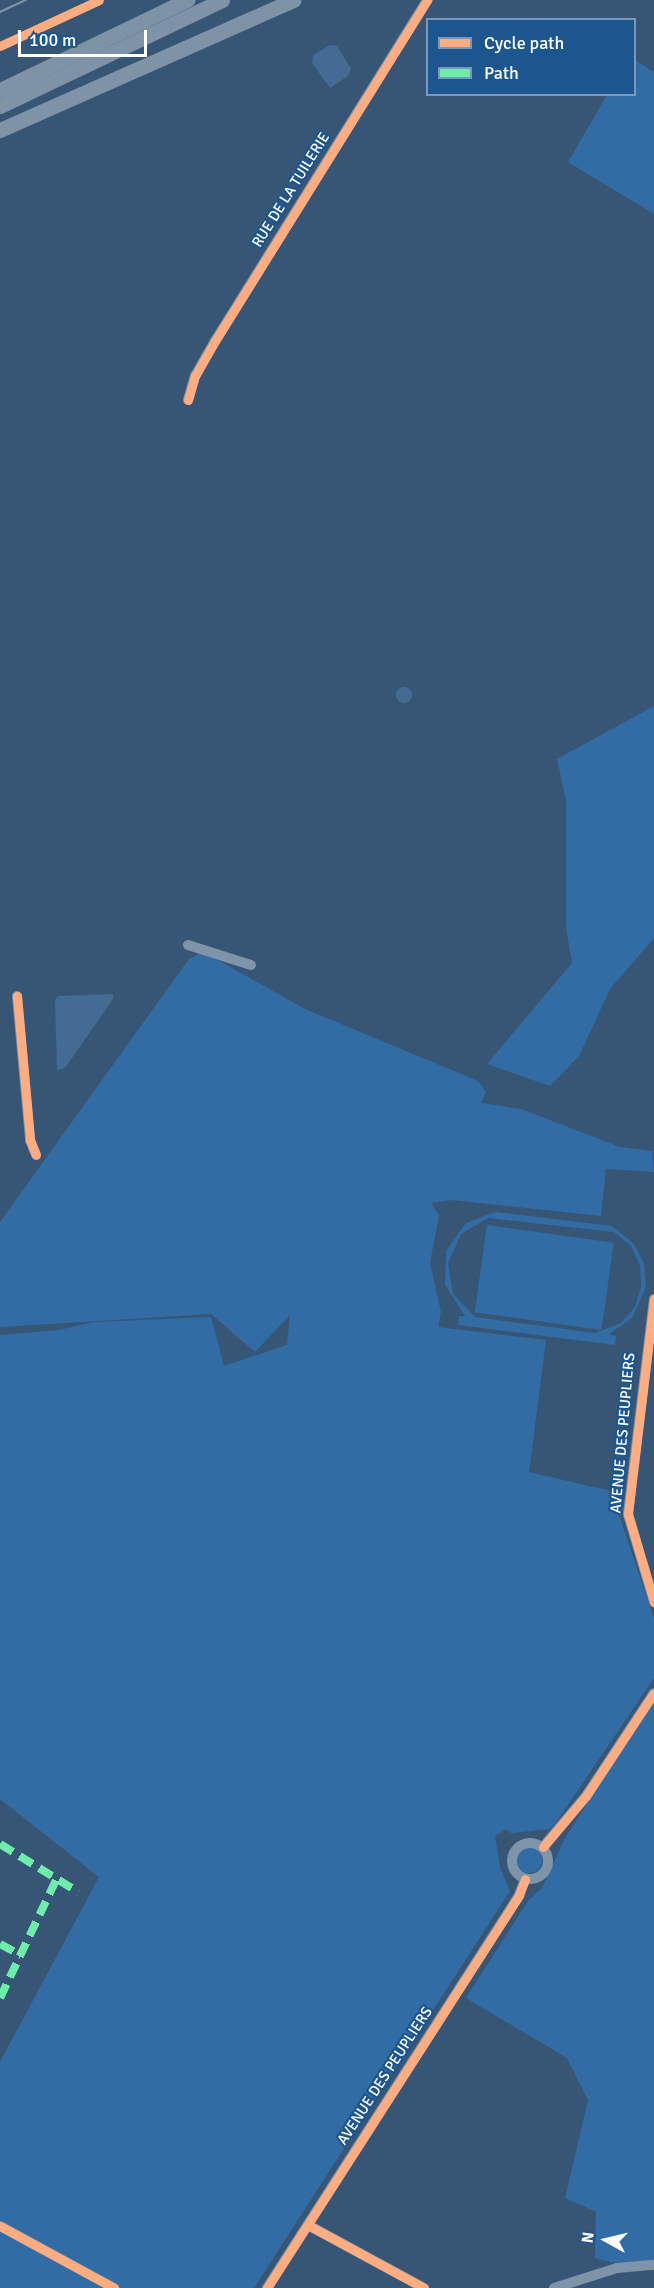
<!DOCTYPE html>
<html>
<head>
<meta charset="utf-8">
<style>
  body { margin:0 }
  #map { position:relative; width:654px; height:2288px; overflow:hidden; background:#375675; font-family:Signika,sans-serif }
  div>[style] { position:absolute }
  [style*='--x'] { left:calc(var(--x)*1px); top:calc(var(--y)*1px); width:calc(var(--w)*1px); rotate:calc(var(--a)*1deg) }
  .green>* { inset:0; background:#326ca5; transform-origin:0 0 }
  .round { border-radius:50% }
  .water>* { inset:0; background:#446b93 }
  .minor>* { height:10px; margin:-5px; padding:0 5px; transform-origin:5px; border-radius:5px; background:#7e94a8 }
  .minor>.ring { margin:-5px; padding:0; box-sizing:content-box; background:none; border:10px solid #7e94a8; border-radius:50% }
  .highway>* { height:15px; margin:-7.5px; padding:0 7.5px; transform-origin:7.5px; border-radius:7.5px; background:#7f93a7 }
  .tram>* { height:1.5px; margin:-0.75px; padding:0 0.75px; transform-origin:0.75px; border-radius:0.75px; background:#7f93a7 }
  .quiet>* { height:8px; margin-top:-4px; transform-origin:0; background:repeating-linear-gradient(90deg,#6deda7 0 15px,transparent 0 23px) }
  .cycleway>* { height:9px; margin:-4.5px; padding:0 4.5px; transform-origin:4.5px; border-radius:4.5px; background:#ffac80 }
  span { translate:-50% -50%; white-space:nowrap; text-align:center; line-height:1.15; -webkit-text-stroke:4.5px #1d568f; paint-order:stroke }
  .street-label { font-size:15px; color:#fff }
  .legend { position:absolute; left:426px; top:18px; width:210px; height:78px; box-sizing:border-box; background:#1d568f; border:2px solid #779abc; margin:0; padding:8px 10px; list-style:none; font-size:18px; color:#fff }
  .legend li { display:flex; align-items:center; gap:12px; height:30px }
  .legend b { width:30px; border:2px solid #779abc }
  .north { position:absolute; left:576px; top:2210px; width:60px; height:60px; -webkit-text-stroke:4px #1d568f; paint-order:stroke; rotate:278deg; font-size:16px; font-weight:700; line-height:24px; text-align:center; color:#fff }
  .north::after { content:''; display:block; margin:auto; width:21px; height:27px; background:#fff; clip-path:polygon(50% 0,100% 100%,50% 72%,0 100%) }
  .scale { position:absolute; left:18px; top:30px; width:129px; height:27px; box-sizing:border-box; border:3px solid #fff; border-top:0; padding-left:8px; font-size:18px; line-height:21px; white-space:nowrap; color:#fff; -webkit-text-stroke:4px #1d568f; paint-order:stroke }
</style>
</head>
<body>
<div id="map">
  <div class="green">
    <i style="clip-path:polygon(635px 60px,654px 72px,654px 214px,568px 162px,607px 95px,634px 94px)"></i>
    <i style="clip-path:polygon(654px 706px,654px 938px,610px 989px,579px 1056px,550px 1086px,487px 1064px,572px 963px,566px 928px,566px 800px,557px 759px)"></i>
    <i style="clip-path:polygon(203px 952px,305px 1009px,478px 1081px,486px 1092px,481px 1103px,521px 1109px,620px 1147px,652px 1151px,654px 1172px,606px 1169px,601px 1216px,452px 1200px,431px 1203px,439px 1215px,430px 1263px,441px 1312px,438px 1327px,546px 1340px,529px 1472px,611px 1491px,654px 1619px,654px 1678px,555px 1824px,549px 1829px,511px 1833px,506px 1829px,495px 1836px,500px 1867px,510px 1891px,254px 2288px,0 2288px,0 2062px,99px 1877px,0 1799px,0 1335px,59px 1330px,94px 1322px,211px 1317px,224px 1366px,287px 1345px,290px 1315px,255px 1352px,211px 1314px,0 1327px,0 1222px,189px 959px)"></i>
    <i style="clip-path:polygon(evenodd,495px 1212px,612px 1226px,634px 1244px,644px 1264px,646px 1287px,632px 1318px,609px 1334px,616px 1336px,615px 1345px,458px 1325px,459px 1316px,465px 1316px,445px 1285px,446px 1251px,466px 1223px,495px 1212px,488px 1218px,614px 1232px,631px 1246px,640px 1265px,641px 1287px,635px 1307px,621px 1323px,595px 1333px,475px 1317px,453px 1294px,448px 1263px,461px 1234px,488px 1218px)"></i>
    <i style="left:487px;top:1225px;width:128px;height:88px;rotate:8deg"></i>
    <i style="clip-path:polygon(654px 1700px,654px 2260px,614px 2263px,595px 2258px,596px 2212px,565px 2198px,588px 2100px,567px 2058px,466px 1998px,528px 1901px,542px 1888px,565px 1838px)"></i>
    <i class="round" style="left:516px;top:1847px;width:26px;height:26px"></i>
  </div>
  <div class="water">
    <i style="clip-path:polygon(330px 45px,337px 46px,351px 69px,348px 76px,330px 88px,312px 63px,313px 55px)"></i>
    <i class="round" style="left:396px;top:687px;width:16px;height:16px"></i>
    <i style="clip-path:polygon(113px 994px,113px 999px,65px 1068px,57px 1070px,55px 1000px,58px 996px)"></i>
  </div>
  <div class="minor">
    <i style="--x:188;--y:400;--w:25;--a:-74"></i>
    <i style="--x:195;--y:376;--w:40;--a:-60.3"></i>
    <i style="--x:215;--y:341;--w:402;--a:-58.1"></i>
    <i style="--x:188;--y:945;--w:66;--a:17.6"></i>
    <i style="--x:17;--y:996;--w:145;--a:84.8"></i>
    <i style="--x:30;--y:1140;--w:16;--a:68"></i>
    <i style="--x:654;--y:1299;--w:217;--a:96.9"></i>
    <i style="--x:628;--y:1514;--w:92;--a:73.5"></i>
    <i class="ring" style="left:512px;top:1843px;width:26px;height:26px"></i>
    <i style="--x:543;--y:1847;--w:67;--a:-49.9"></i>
    <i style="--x:586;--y:1796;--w:123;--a:-56.6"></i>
    <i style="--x:308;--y:2225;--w:132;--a:28.5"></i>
    <i style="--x:0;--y:2226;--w:130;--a:28.5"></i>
    <i style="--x:267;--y:2288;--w:467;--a:-57.3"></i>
    <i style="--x:519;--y:1895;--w:17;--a:-69"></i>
    <i style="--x:554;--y:2288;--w:66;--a:-17.6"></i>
    <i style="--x:617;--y:2268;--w:37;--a:-5"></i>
  </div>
  <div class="highway">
    <i style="--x:0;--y:90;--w:208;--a:-25.7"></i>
    <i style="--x:0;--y:106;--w:246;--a:-25.5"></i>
    <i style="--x:0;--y:130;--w:321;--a:-23.9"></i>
  </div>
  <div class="tram">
    <i style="--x:0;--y:12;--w:29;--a:-25"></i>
  </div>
  <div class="quiet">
    <i style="--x:0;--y:1844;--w:92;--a:31.6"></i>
    <i style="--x:0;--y:1944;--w:24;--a:28"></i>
    <i style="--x:0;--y:1998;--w:133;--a:-64.6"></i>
  </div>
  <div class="cycleway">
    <i style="--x:0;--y:46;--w:109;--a:-24.9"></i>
    <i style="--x:188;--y:400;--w:25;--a:-74"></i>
    <i style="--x:195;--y:376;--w:40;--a:-60.3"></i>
    <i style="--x:215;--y:341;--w:402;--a:-58.1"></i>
    <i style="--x:17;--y:996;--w:145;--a:84.8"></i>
    <i style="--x:30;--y:1140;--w:16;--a:68"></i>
    <i style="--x:654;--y:1299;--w:217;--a:96.9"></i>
    <i style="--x:628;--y:1514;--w:92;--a:73.5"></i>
    <i style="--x:543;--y:1847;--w:67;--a:-49.9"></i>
    <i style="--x:586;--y:1796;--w:123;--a:-56.6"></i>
    <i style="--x:308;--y:2225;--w:132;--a:28.5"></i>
    <i style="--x:0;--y:2226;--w:130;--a:28.5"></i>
    <i style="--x:267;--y:2288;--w:467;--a:-57.3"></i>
    <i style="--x:519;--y:1895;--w:17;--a:-69"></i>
  </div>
  <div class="street-label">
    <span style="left:291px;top:190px;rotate:-58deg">RUE DE LA TUILERIE</span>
    <span style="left:623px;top:1433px;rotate:-85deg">AVENUE DES PEUPLIERS</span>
    <span style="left:385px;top:2076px;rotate:-57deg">AVENUE DES PEUPLIERS</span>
  </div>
  <ul class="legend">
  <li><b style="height:8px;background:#ffac80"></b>Cycle path</li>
  <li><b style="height:8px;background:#6deda7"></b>Path</li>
  </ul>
  <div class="north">N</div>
  <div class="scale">100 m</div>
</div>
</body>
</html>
